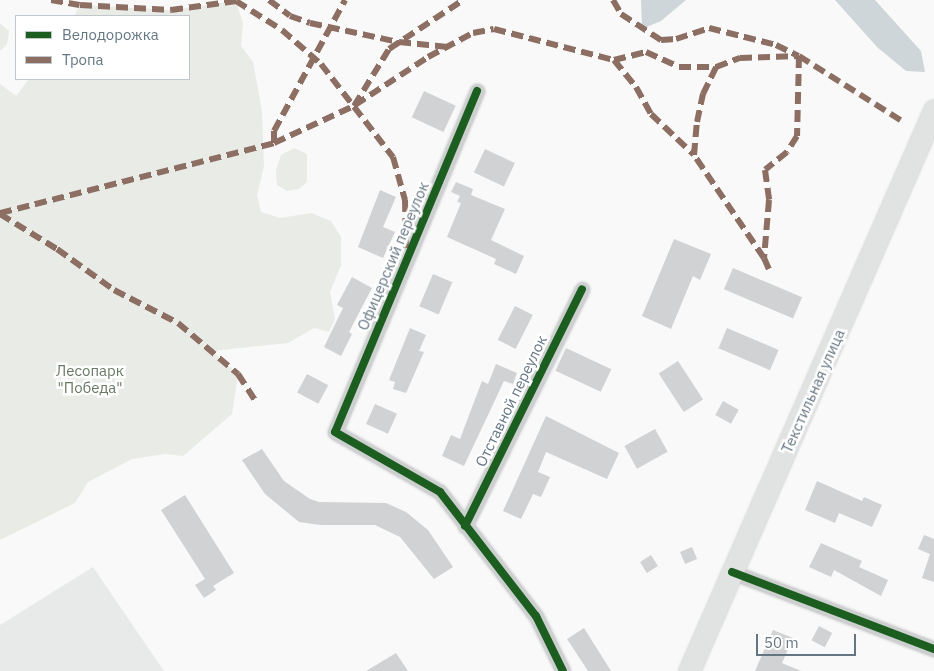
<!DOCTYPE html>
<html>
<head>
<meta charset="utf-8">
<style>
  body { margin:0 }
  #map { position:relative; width:934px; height:671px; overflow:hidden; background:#f9f9f9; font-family:"IBM Plex Sans",sans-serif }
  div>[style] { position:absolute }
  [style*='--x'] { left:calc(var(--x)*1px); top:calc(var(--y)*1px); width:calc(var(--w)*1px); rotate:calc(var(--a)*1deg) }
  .built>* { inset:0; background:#e8e9e9 }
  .green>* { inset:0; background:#e8ebe6 }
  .water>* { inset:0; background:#ced6d9 }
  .building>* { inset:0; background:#d0d2d3; transform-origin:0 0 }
  .roads { filter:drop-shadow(0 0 1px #d5d6d7) drop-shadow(0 0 1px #d5d6d7) }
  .minor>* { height:15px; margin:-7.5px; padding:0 7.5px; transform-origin:7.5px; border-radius:7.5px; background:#cecfd0 }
  .secondary>* { height:21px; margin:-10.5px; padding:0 10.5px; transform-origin:10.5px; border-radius:10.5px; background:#e1e2e2 }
  .quiet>* { height:6px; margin-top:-3px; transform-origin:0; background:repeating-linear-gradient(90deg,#8d6e63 0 12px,transparent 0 18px) }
  .cycleway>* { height:8px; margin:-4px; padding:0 4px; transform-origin:4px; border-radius:4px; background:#1b5e20 }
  span { translate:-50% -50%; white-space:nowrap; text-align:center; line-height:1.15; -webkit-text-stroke:5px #fff; paint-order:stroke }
  .street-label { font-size:15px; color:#657683 }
  .park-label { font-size:15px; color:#687a64 }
  .legend { position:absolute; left:15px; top:15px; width:175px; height:65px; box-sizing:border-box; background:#fff; border:1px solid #c1c8cd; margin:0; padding:6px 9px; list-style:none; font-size:15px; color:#657683 }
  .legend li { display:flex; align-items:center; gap:10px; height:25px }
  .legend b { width:25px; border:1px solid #c1c8cd }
  .scale { position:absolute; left:756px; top:634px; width:100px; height:22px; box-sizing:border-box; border:2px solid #657683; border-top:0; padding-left:6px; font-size:15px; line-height:18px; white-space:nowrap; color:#657683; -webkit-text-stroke:4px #fff; paint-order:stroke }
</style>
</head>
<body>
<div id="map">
  <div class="built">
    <i style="clip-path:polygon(93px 567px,164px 671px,0 671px,0 625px)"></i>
  </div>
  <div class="green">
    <i style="clip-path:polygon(236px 1px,243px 24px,241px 46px,253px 62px,262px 111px,264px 166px,257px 195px,261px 212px,280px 218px,311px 213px,331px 221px,341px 237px,341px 265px,330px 292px,335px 319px,329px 332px,314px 328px,288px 343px,212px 351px,238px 374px,232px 414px,183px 456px,165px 454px,132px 459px,88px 482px,75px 503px,0 540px,0 84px,16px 96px,29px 79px,189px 79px,189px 16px,74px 16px,80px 5px,171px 10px)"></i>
    <i style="clip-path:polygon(0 23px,9px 31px,7px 44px,0 51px)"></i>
    <i style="clip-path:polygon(294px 148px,307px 154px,307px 182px,299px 189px,287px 191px,277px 185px,276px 170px,281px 155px)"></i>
  </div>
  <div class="water">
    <i style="clip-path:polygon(641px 0,686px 0,661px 21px,642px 29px)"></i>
    <i style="clip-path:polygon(835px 0,875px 0,921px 51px,925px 72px,906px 71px,877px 47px)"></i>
  </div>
  <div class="building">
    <i style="left:424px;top:91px;width:35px;height:29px;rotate:25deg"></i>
    <i style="left:485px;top:149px;width:33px;height:26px;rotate:25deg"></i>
    <i style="clip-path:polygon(456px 182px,473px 189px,471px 195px,505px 209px,491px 240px,524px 256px,516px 274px,494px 264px,496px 259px,447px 237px,461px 203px,457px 202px,460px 196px,451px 192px)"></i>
    <i style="clip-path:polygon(380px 190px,396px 197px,383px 227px,395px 232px,383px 258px,358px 247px)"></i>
    <i style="clip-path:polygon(674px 239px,711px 254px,700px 280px,693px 276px,671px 329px,642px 316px)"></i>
    <i style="left:733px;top:268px;width:75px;height:23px;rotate:23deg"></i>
    <i style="left:433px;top:274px;width:21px;height:35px;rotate:23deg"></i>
    <i style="clip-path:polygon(352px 277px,372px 288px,349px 332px,352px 334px,341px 356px,324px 347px,343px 308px,337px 305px)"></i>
    <i style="left:515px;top:306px;width:20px;height:38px;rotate:27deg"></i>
    <i style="clip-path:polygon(410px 328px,426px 335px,419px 351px,424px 352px,406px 393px,393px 389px,395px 382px,389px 380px)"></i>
    <i style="left:727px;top:328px;width:56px;height:22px;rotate:23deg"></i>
    <i style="left:566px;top:348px;width:50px;height:25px;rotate:25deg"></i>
    <i style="left:678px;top:361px;width:46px;height:23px;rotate:57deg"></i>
    <i style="clip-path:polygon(496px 364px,517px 373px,513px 384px,504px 381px,464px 466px,442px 456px,451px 435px,460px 439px,482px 381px,488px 384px)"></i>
    <i style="left:307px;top:374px;width:24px;height:21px;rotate:28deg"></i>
    <i style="left:723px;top:401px;width:18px;height:16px;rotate:29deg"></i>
    <i style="left:375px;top:404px;width:24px;height:22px;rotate:24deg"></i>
    <i style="clip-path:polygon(546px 416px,619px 453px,607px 479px,546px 452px,538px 472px,550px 477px,541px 497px,533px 494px,521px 519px,503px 511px)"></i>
    <i style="left:655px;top:429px;width:26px;height:35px;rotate:61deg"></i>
    <i style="clip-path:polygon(262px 449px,284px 481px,310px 499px,319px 502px,386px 503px,406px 512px,428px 530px,453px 567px,434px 579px,400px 537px,375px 525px,321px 525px,299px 522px,265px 494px,242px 460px)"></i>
    <i style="clip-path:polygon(817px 481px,862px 501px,864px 497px,882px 505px,872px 527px,839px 513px,835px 523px,805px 510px)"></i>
    <i style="clip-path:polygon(185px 495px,234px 573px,213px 586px,216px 590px,204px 598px,195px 585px,205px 579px,161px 510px)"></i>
    <i style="clip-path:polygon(924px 535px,934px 539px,934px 582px,922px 578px,930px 554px,918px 549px)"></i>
    <i style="clip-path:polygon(821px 543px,862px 561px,859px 567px,888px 580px,881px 596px,834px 570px,831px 577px,809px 567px)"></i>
    <i style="left:692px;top:547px;width:13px;height:13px;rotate:67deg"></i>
    <i style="left:651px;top:555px;width:13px;height:13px;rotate:58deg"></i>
    <i style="left:819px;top:626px;width:15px;height:16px;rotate:28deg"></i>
    <i style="clip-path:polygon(584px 628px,611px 671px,588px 671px,567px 639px)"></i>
    <i style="clip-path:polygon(773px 630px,793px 638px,782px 663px,801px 671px,755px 671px)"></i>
    <i style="clip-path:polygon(396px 653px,408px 671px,366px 671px)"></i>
  </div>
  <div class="roads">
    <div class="minor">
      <i style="--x:477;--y:91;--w:369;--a:112.6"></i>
      <i style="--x:335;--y:432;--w:121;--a:29.7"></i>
      <i style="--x:440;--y:492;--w:157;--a:52.3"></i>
      <i style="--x:536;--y:616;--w:61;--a:63.9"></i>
      <i style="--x:465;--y:526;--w:264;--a:-63.7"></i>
      <i style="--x:732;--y:572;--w:216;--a:20.9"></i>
    </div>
    <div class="secondary">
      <i style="--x:689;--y:671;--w:612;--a:-66.41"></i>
    </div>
  </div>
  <div class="quiet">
    <i style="--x:51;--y:0;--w:29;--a:10"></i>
    <i style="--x:80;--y:5;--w:91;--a:3.1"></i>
    <i style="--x:171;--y:10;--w:66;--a:-7.9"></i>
    <i style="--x:236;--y:1;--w:54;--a:32.2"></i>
    <i style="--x:282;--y:30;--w:52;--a:41.1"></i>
    <i style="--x:321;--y:64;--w:118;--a:52.3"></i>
    <i style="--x:393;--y:157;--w:45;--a:74.4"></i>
    <i style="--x:405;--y:200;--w:53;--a:88.9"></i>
    <i style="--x:269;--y:0;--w:26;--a:37"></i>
    <i style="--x:290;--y:16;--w:21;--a:19"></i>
    <i style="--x:310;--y:23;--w:91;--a:12.1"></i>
    <i style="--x:399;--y:42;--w:49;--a:5.8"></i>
    <i style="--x:613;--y:0;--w:16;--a:60"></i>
    <i style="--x:621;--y:14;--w:48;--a:33"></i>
    <i style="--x:661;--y:40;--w:15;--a:-4"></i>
    <i style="--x:676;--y:39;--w:35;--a:-18"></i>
    <i style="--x:709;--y:28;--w:69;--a:14.2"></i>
    <i style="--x:776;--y:45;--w:25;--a:26"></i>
    <i style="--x:799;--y:56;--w:125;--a:32.3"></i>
    <i style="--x:614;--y:60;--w:35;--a:51"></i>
    <i style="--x:636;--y:87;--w:31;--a:61"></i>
    <i style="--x:651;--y:114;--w:59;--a:43.6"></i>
    <i style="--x:355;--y:105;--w:87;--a:-33.3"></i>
    <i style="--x:428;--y:57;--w:51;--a:-28.1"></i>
    <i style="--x:473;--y:33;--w:21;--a:-11"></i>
    <i style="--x:494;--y:29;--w:124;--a:14.5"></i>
    <i style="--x:614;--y:60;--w:33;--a:-14"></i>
    <i style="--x:646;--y:52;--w:36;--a:24"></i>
    <i style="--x:679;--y:67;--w:37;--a:0"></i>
    <i style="--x:274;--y:143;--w:12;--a:-90"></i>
    <i style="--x:274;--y:131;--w:149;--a:-61.5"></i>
    <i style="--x:0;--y:213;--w:283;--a:-14.3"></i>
    <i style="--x:274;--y:143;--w:88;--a:-24.8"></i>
    <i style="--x:354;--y:106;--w:67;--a:-58.4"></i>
    <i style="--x:389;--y:49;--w:89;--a:-33.5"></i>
    <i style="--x:0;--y:214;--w:67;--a:31.6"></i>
    <i style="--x:57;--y:249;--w:70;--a:35.7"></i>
    <i style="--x:114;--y:290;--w:72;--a:27.3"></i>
    <i style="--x:178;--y:323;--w:79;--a:40.4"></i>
    <i style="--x:238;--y:374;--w:31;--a:57"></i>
    <i style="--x:764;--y:258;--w:125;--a:-124.2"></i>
    <i style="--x:694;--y:155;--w:33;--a:-85"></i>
    <i style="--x:697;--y:122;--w:29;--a:-78"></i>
    <i style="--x:703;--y:94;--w:30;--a:-64"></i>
    <i style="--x:716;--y:67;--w:26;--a:-21"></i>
    <i style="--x:740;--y:58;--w:59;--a:-1.9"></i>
    <i style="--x:799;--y:56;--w:80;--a:91.4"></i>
    <i style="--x:797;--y:136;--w:19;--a:122"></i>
    <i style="--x:787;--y:152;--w:28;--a:141"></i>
    <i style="--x:765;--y:170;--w:30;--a:82"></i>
    <i style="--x:769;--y:200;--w:58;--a:94.9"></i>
    <i style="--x:764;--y:258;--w:12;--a:66"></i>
  </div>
  <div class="cycleway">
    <i style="--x:477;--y:91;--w:369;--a:112.6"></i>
    <i style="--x:335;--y:432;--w:121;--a:29.7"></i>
    <i style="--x:440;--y:492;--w:157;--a:52.3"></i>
    <i style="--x:536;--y:616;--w:61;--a:63.9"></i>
    <i style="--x:465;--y:526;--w:264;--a:-63.7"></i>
    <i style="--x:732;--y:572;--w:216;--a:20.9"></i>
  </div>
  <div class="street-label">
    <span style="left:393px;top:256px;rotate:-67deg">Офицерский переулок</span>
    <span style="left:813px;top:391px;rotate:-66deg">Текстильная улица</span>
    <span style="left:511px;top:401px;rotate:-64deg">Отставной переулок</span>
  </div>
  <div class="park-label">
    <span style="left:90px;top:379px">Лесопарк<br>"Победа"</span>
  </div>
  <ul class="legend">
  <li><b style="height:6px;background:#1b5e20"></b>Велодорожка</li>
  <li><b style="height:6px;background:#8d6e63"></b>Тропа</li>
  </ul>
  <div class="scale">50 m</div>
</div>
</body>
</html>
